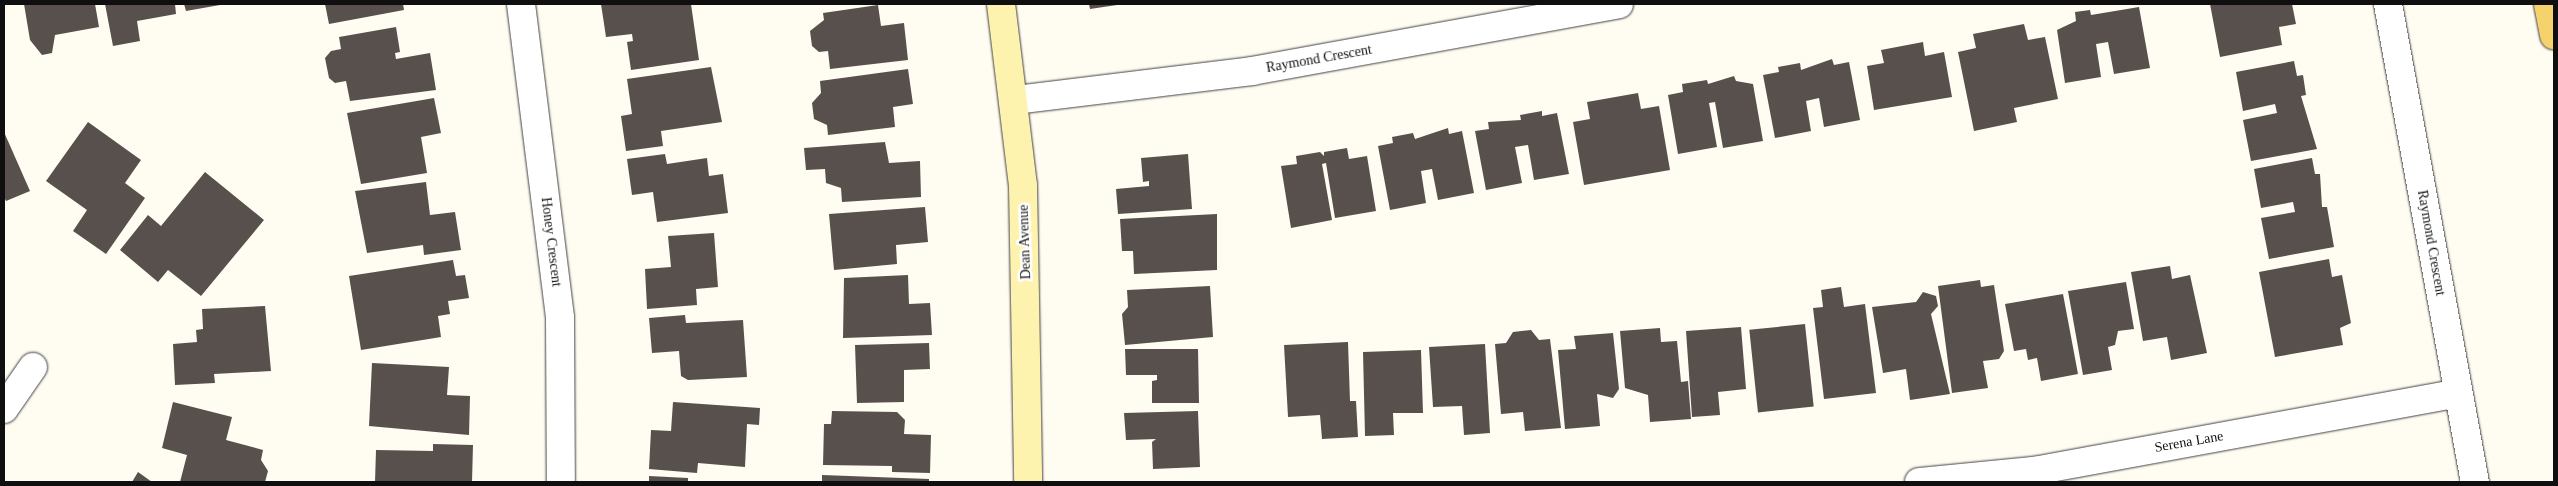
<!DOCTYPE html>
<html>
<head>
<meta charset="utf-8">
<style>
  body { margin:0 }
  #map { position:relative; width:2558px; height:486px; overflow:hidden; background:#fffcf2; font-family:Georgia,serif }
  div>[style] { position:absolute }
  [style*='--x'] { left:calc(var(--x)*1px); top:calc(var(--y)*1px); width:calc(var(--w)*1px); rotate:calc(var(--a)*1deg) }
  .building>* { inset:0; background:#58504c; transform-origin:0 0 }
  .roads { filter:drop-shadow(0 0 1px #424242) drop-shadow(0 0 1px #424242) }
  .street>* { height:28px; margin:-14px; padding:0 14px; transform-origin:14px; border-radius:14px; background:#fff }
  .secondary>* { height:28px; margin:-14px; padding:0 14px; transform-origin:14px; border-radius:14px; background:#fdf3ae }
  .primary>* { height:28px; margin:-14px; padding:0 14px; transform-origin:14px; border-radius:14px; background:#f5d26b }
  span { translate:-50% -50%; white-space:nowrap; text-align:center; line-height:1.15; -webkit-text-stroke:5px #fff; paint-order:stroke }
  .street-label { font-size:14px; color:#0f0f0f }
  .frame { position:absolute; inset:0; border:5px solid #0f0f0f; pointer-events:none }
</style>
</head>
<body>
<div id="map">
  <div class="building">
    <i style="clip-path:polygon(24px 4px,95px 4px,99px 27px,55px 35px,52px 53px,42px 55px,30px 40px)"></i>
    <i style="clip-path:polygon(105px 4px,175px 4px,176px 14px,137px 21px,140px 41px,113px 46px)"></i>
    <i style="clip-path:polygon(184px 4px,220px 4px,220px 5px,186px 11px)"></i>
    <i style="clip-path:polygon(325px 4px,403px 4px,404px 10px,329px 24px)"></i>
    <i style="clip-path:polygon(601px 4px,691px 4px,699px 60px,631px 70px,627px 42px,633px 41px,632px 34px,606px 37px)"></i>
    <i style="clip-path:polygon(1089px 4px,1117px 4px,1117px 5px,1090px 9px)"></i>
    <i style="clip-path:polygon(2210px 4px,2292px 4px,2296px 24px,2279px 27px,2282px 45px,2220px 57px)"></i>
    <i style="clip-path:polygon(878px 5px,881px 26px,904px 23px,908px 60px,830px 69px,828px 51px,819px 52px,812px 46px,810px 31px,824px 20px,823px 13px)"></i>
    <i style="clip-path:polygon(2139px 7px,2150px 68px,2114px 74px,2108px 42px,2096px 44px,2101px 77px,2065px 83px,2057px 30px,2076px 21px,2075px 12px,2090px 10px,2091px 15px)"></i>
    <i style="clip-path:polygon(2024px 24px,2028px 40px,2045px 37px,2058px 99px,2014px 108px,2017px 122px,1974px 131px,1958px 52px,1976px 48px,1973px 34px)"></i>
    <i style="clip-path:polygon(396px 27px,400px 52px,395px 53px,396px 59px,430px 53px,436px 90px,350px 101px,346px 81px,335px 83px,329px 78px,325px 58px,331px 51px,341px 49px,339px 37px)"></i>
    <i style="clip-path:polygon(1923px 42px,1925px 56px,1944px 52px,1952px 97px,1874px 110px,1867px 66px,1884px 63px,1881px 50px)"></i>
    <i style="clip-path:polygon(1832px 59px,1834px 65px,1849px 62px,1860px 120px,1824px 127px,1819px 98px,1806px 101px,1811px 131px,1775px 138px,1763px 75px,1779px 72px,1778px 67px,1800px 63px,1801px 70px)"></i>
    <i style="clip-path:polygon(2294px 61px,2297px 76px,2303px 75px,2306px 95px,2301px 96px,2317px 149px,2251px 161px,2243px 120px,2277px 113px,2275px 104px,2243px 111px,2236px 72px)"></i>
    <i style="clip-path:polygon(711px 67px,722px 122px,661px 131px,663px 146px,626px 151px,621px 116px,632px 114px,627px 79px)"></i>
    <i style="clip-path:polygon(908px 69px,913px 104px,893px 107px,895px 127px,828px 135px,827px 125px,814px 119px,812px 103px,821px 93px,820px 81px)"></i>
    <i style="clip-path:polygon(1734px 76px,1736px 81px,1753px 84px,1763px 141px,1723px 148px,1715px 102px,1709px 103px,1717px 147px,1678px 154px,1668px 95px,1683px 92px,1682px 84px,1707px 80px,1708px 84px)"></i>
    <i style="clip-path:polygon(1638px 93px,1641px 109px,1659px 106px,1670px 170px,1584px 185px,1573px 122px,1590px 119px,1587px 102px)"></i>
    <i style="clip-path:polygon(434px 98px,441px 133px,421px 137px,427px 173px,361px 184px,347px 113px)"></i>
    <i style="clip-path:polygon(1542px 111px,1542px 116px,1557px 113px,1569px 174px,1534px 180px,1528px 145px,1515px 147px,1522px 183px,1486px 190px,1475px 131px,1489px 129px,1488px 122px,1521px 120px,1520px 115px)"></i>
    <i style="clip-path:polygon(88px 122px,141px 160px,125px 183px,145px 198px,106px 254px,73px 231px,87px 210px,46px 181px)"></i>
    <i style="clip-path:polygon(1448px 128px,1449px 134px,1462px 131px,1474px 193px,1438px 200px,1432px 169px,1421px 171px,1426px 203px,1390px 210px,1378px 146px,1393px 143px,1392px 137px,1413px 133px,1415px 139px)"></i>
    <i style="clip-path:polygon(4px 132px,30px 191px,6px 201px,4px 197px)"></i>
    <i style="clip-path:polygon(885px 142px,889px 163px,920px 161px,921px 197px,842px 202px,841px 188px,826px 183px,825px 169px,806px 170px,804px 148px)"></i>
    <i style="clip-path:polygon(1347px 148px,1349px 159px,1367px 156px,1376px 211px,1335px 218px,1326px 163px,1322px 164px,1332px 220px,1291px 228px,1281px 166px,1297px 164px,1296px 156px,1320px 152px,1324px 156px,1324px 152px)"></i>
    <i style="clip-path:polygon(665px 154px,667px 164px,707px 158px,709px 176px,723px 174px,728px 213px,657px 222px,653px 192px,632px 195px,627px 159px)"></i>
    <i style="clip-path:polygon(1188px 154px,1192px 209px,1118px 214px,1116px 189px,1149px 186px,1149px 181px,1143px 182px,1141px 158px)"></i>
    <i style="clip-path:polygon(2312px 158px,2315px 174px,2320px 174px,2322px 207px,2327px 207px,2334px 247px,2269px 259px,2261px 218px,2295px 212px,2293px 202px,2261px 208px,2254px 169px)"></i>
    <i style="clip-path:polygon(205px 172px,264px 220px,201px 296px,168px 270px,158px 282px,120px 250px,148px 215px,161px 226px)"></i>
    <i style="clip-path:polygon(426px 182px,430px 215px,455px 212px,461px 250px,424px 255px,423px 245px,367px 253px,355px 191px)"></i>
    <i style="clip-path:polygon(925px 207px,928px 242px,896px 245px,897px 264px,834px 270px,829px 214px)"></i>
    <i style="clip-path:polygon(1217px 214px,1217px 270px,1134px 274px,1133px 251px,1122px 251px,1120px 219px)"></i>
    <i style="clip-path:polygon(714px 233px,718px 287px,696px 289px,697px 305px,647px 309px,645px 269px,671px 267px,668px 236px)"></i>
    <i style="clip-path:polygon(2329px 259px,2332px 277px,2342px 275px,2351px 323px,2340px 328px,2343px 345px,2275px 357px,2259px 272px)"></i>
    <i style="clip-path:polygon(453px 260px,456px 276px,465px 275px,469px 298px,448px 301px,450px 314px,438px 316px,441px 337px,361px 350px,349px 276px)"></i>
    <i style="clip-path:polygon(2170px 266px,2172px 279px,2190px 275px,2207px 353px,2171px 360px,2167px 337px,2143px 341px,2131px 272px)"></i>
    <i style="clip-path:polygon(908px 275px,909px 304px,930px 303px,932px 335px,843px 338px,844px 278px)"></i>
    <i style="clip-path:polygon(1980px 280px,1981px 287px,1994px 285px,2004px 351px,1999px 359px,1983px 361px,1988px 388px,1952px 393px,1938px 286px)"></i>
    <i style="clip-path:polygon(2126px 282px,2134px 329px,2118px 331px,2115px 345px,2108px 347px,2112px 370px,2083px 375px,2068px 291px)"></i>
    <i style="clip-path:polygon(1210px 286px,1213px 337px,1125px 345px,1122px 314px,1128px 307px,1127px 290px)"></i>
    <i style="clip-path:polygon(1841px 287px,1844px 307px,1865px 304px,1876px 393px,1824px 399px,1813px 308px,1823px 307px,1821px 290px)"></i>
    <i style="clip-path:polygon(1923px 292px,1936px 296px,1938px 306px,1931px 314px,1950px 394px,1910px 400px,1906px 369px,1883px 373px,1872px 307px,1916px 302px)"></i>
    <i style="clip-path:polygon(2063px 294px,2078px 374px,2041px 381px,2037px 358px,2028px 360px,2026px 349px,2014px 351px,2005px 304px)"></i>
    <i style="clip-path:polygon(265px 306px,271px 371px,214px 374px,215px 383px,175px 385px,173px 344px,197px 342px,196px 330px,203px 329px,202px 309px)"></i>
    <i style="clip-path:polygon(685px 315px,686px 323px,743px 320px,747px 377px,688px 380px,681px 376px,679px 351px,652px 353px,649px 318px)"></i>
    <i style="left:1805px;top:324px;width:83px;height:56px;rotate:84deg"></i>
    <i style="clip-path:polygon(1741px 327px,1746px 389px,1718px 392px,1720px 415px,1692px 417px,1686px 331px)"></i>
    <i style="clip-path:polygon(1660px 328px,1661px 342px,1677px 341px,1681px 382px,1688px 381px,1691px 419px,1650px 422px,1648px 395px,1625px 388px,1620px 331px)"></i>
    <i style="clip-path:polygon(1531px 330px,1539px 340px,1550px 339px,1561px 428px,1525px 431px,1523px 412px,1501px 414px,1495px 344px,1506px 343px,1513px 332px)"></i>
    <i style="clip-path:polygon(1613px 333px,1619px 389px,1613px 398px,1597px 394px,1600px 426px,1565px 429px,1558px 350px,1576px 349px,1574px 336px)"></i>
    <i style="clip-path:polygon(1348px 342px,1350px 401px,1356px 401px,1358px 437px,1322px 439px,1320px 415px,1288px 417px,1284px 345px)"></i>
    <i style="clip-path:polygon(929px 343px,930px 369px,904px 370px,904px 402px,857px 403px,855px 345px)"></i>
    <i style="clip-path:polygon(1485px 344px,1490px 433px,1464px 435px,1462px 406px,1433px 407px,1429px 347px)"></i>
    <i style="clip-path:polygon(1125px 349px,1198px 349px,1199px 403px,1152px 403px,1152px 381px,1157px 380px,1157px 375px,1126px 375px)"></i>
    <i style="clip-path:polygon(1421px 350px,1423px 413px,1393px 413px,1394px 435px,1365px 436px,1363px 352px)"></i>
    <i style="clip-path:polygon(372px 363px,449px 367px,447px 395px,470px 396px,469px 435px,369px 426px)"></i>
    <i style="clip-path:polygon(173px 402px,232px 417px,226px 440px,263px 450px,261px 460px,268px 471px,265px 482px,180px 482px,187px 455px,162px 448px)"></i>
    <i style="clip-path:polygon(673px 402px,760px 408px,759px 425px,747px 424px,745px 467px,698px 463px,697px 473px,649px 469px,651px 430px,671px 431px)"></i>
    <i style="clip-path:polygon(832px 411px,897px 412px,905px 420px,904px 434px,931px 435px,930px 473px,892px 472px,892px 466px,823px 465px,824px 424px,831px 424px)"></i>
    <i style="clip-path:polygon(1198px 411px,1200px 467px,1153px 469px,1152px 442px,1156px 439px,1126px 440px,1124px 413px)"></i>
    <i style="clip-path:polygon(433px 444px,473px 445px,472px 482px,375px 482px,376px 450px,433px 451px)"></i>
    <i style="clip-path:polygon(138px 472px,152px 482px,132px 482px)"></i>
    <i style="clip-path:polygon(822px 475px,929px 479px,929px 482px,822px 482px)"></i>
    <i style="clip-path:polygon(649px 476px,688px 478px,688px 482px,649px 482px)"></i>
  </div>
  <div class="roads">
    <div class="street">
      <i style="--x:521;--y:4;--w:316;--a:82.9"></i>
      <i style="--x:560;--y:318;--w:164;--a:89.7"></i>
      <i style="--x:2388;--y:4;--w:486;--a:79.7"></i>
      <i style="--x:1016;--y:100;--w:238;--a:-7"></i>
      <i style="--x:1252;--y:71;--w:373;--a:-10.3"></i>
      <i style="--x:4;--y:409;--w:51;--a:-55.4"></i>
      <i style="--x:1919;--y:482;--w:116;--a:-5.5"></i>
      <i style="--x:2034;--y:471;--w:431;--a:-10.4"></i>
    </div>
    <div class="secondary">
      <i style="--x:1001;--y:4;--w:182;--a:83.1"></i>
      <i style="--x:1023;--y:185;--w:297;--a:89"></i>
    </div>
    <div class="primary">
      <i style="--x:2548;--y:4;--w:32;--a:79"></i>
    </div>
  </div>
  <div class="street-label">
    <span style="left:1319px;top:59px;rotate:-10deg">Raymond Crescent</span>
    <span style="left:551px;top:242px;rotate:83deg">Honey Crescent</span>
    <span style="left:1025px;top:242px;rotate:-92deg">Dean Avenue</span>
    <span style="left:2431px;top:243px;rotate:80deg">Raymond Crescent</span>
    <span style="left:2189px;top:442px;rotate:-10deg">Serena Lane</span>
  </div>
  <div class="frame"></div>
</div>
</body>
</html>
